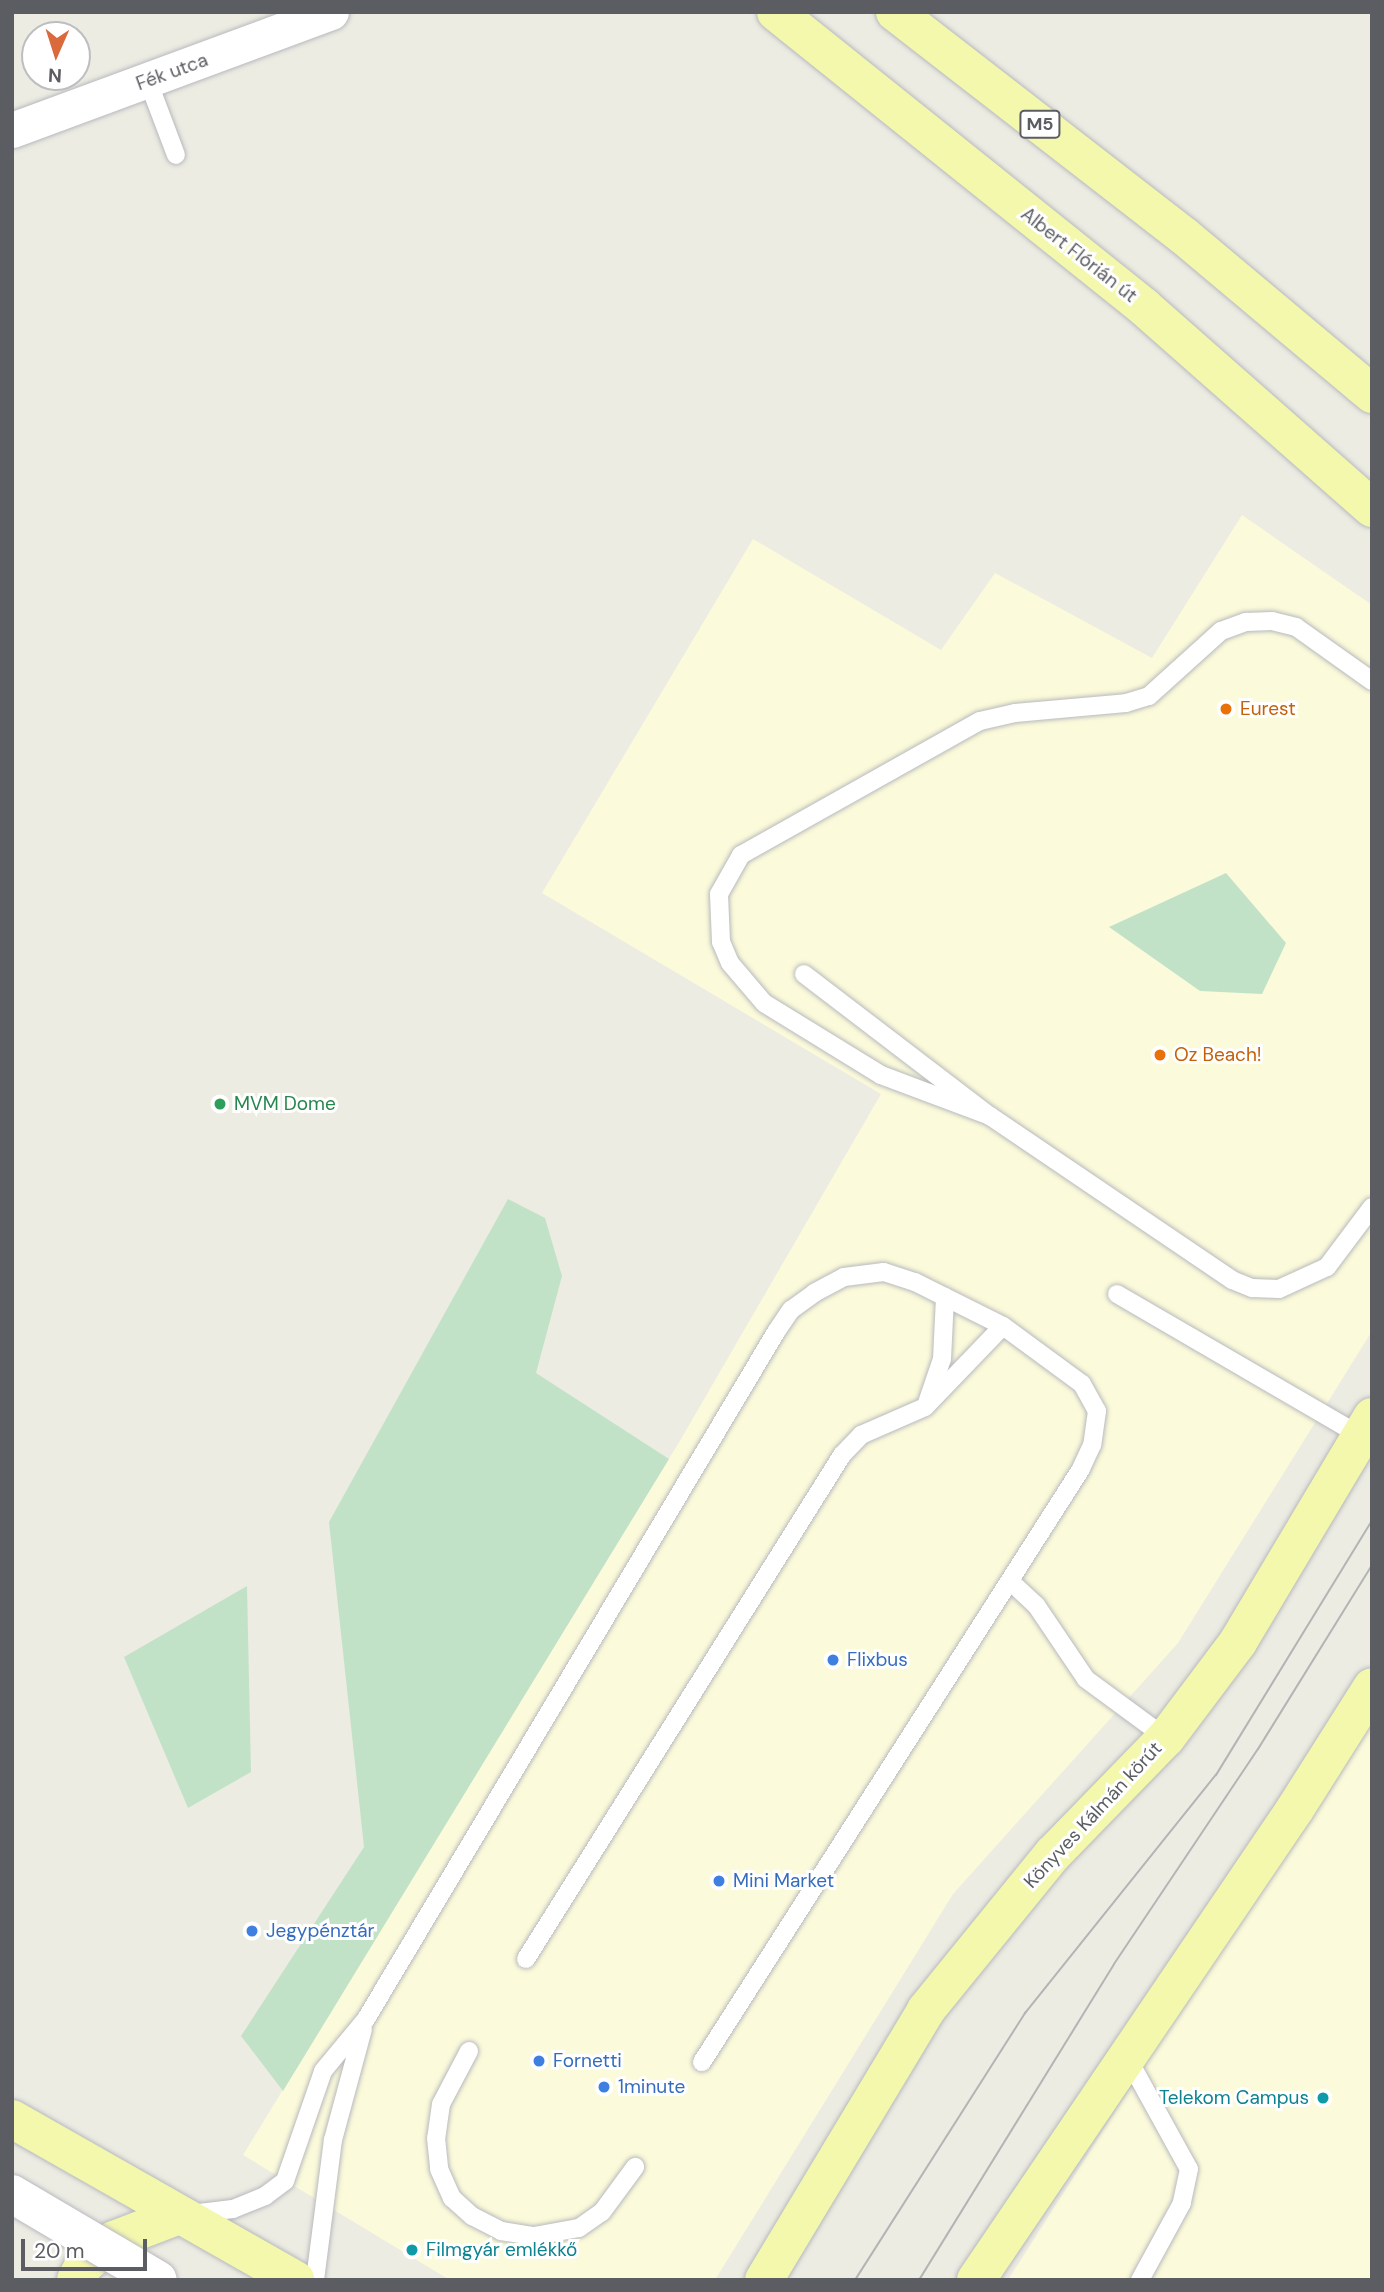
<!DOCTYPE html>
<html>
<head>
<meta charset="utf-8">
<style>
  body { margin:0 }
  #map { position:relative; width:1384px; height:2292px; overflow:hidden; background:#edece3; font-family:"DM Sans",sans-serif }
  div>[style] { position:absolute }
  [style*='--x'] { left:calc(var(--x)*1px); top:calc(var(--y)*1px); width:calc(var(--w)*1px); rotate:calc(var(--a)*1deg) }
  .commercial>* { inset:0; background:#fbfada }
  .green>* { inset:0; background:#c2e2c8 }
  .roads { filter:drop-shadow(0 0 2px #b8b9be) drop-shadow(0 0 2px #b8b9be) }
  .lane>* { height:18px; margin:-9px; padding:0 9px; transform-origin:9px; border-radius:9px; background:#fff }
  .street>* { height:35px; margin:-17.5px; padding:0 17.5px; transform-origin:17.5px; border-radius:17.5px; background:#fff }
  .primary>* { height:38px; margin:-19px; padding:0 19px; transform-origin:19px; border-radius:19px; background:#f4f8ad }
  .tram>* { height:2px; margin:-1px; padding:0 1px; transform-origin:1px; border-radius:1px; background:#b3b4b4 }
  .bridges { filter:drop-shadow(0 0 2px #b9bac0) drop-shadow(0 0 2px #b9bac0) }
  .secondary-bridge>* { height:38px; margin:-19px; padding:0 19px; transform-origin:19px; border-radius:19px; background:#fff }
  .dots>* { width:19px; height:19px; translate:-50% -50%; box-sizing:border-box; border:4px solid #fff; border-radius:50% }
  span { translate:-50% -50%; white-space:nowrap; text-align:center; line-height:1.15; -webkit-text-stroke:6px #fff; paint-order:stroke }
  .shield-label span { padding:2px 5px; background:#fff; border:2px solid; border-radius:5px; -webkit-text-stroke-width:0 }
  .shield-label { font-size:18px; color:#5b5d62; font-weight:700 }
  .street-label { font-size:19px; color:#5b5d62 }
  .food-label { font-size:19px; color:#c56008 }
  .left { translate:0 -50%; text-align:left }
  .leisure-label { font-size:19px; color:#27864d }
  .shop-label { font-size:19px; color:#366cbe }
  .culture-label { font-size:19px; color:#0d838f }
  .right { translate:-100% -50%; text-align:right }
  .frame { position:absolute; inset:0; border:14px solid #5b5d62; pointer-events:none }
  .north { position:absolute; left:21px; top:21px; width:70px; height:70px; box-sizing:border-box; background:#fff; border:2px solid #bdbec0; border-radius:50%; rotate:183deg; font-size:19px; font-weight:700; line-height:28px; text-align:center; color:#5b5d62 }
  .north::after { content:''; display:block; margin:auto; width:24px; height:32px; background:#da693c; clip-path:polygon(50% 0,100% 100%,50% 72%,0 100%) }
  .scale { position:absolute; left:21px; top:2239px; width:126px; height:32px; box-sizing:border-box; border:4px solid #5b5d62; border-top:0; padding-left:9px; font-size:21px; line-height:24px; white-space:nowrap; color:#5b5d62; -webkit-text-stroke:5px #fff; paint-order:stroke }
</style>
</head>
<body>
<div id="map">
  <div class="commercial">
    <i style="clip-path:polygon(1242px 515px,1372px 605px,1372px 1331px,1178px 1643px,953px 1894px,715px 2280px,450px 2280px,243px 2155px,681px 1439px,881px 1094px,542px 893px,753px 539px,941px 650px,995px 573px,1152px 658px)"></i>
    <i style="clip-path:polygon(1372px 1708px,1372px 2280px,1008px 2280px)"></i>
  </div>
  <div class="green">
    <i style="clip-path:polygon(1226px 873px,1286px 943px,1262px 994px,1200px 991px,1109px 927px)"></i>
    <i style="clip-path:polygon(508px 1199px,545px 1218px,562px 1276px,536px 1373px,669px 1459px,283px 2091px,241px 2036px,364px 1847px,329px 1522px)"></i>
    <i style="clip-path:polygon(247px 1586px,251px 1772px,188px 1808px,124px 1657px)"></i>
  </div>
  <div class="roads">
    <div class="lane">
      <i style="--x:148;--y:81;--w:79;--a:69.3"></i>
      <i style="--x:804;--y:974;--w:234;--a:37.4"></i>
      <i style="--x:990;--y:1116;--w:292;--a:34.1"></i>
      <i style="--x:1232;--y:1280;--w:22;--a:22"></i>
      <i style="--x:1252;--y:1288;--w:27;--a:2"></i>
      <i style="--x:1279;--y:1289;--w:53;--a:-24.6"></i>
      <i style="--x:1327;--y:1267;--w:75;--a:-53.1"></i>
      <i style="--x:990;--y:1116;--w:116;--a:-159.4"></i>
      <i style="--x:881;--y:1075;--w:137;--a:-148.4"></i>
      <i style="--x:764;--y:1003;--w:52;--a:-130.4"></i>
      <i style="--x:730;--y:963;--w:23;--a:-113"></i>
      <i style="--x:721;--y:942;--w:48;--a:-92.4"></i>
      <i style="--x:719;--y:894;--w:45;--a:-60.6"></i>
      <i style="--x:741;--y:855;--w:274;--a:-29.3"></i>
      <i style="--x:980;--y:721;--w:36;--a:-13"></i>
      <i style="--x:1015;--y:713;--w:111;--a:-5.1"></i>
      <i style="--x:1126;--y:703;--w:24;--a:-17"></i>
      <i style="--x:1149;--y:696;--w:97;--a:-42.1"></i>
      <i style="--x:1221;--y:631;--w:27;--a:-20"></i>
      <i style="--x:1246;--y:622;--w:26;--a:-2"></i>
      <i style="--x:1272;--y:621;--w:25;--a:14"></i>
      <i style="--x:1296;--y:627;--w:93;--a:35.4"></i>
      <i style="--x:1117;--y:1294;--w:282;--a:30.2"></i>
      <i style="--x:927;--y:1403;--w:46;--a:-71.2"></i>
      <i style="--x:942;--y:1359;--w:62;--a:-87.2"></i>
      <i style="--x:1010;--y:1581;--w:35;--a:43"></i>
      <i style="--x:1036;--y:1605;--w:89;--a:56"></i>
      <i style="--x:1086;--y:1679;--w:99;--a:36.4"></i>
      <i style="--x:526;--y:1959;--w:595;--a:-57.91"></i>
      <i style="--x:842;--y:1455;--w:28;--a:-46"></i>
      <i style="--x:861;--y:1435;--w:70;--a:-23.6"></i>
      <i style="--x:925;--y:1407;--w:112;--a:-46.1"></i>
      <i style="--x:469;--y:2051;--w:60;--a:117.8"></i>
      <i style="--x:441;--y:2104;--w:34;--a:98"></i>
      <i style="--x:436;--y:2138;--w:31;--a:84"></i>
      <i style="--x:439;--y:2169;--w:32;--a:66"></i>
      <i style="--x:452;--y:2198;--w:27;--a:42"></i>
      <i style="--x:472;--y:2216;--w:33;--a:27"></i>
      <i style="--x:501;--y:2231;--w:33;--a:9"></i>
      <i style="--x:534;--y:2236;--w:46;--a:-10.1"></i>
      <i style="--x:579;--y:2228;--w:28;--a:-35"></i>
      <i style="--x:602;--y:2212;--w:56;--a:-53.7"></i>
      <i style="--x:1126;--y:2055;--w:130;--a:61.1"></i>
      <i style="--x:1189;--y:2169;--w:35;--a:102"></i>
      <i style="--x:1182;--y:2203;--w:88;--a:118.6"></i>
      <i style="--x:191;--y:2214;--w:42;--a:-6.8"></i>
      <i style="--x:233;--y:2209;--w:35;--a:-22"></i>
      <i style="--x:265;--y:2196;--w:25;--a:-37"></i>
      <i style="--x:285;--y:2181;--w:116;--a:-70.9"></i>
      <i style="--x:323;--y:2071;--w:67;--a:-50.4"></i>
      <i style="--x:366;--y:2019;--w:800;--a:-59.17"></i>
      <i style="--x:776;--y:1332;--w:27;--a:-56"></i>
      <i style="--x:791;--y:1310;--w:29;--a:-36"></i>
      <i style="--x:814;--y:1293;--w:34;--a:-28"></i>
      <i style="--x:844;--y:1277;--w:40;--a:-7.1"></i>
      <i style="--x:884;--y:1272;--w:33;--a:18"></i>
      <i style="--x:915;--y:1282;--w:98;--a:26.6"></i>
      <i style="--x:1003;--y:1326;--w:98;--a:36.3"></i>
      <i style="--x:1082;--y:1384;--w:31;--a:61"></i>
      <i style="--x:1097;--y:1411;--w:34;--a:98"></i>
      <i style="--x:1092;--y:1445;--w:26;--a:115"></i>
      <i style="--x:1081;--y:1469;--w:704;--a:122.58"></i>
      <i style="--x:315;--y:2280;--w:141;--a:-82.7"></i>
      <i style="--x:333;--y:2140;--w:115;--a:-74.9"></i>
    </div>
    <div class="street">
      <i style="--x:12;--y:130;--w:340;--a:-20.3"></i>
    </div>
    <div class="primary">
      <i style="--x:776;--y:12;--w:472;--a:38.7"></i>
      <i style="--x:1144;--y:307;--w:304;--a:41.4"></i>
      <i style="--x:895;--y:12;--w:366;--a:37.8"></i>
      <i style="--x:1184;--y:236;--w:246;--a:40"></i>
      <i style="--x:12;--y:2119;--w:326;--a:29.6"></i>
      <i style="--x:76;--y:2280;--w:17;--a:-62"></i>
      <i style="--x:84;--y:2265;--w:39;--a:-40"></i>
      <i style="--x:114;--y:2240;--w:67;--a:-20.9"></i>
      <i style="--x:764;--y:2280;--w:315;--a:-59"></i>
      <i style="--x:926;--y:2010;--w:201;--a:-50.9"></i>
      <i style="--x:1053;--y:1854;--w:162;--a:-45.8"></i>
      <i style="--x:1166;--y:1738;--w:120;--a:-53.1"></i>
      <i style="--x:1238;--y:1642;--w:262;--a:-59.2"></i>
      <i style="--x:976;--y:2280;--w:569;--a:-55.89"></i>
      <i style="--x:1295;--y:1809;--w:144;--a:-57.7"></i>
    </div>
  </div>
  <div class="tram">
    <i style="--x:855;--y:2280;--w:317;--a:-57.5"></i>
    <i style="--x:1025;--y:2013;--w:305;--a:-51.3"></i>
    <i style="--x:1216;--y:1775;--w:299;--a:-58.5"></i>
    <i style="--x:919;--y:2280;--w:371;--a:-58.3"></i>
    <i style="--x:1114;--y:1964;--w:259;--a:-56.2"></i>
    <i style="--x:1258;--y:1749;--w:216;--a:-58.2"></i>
  </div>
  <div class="bridges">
    <div class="secondary-bridge">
      <i style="--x:12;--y:2194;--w:169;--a:30.5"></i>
    </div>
  </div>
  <div class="dots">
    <i style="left:1226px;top:709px;background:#e8710a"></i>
    <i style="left:1160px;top:1055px;background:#e8710a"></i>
    <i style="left:220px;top:1104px;background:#2e9e5b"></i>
    <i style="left:833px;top:1660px;background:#3f7fe0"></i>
    <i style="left:719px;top:1881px;background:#3f7fe0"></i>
    <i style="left:252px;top:1931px;background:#3f7fe0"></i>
    <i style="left:539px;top:2061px;background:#3f7fe0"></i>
    <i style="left:604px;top:2087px;background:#3f7fe0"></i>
    <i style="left:1323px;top:2098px;background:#0f9aa8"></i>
    <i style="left:412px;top:2250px;background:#0f9aa8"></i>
  </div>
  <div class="shield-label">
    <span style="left:1040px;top:124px">M5</span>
  </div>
  <div class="street-label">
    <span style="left:172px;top:72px;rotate:-20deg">Fék utca</span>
    <span style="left:1079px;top:255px;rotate:38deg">Albert Flórián út</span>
    <span style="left:1093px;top:1815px;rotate:-47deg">Könyves Kálmán körút</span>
  </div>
  <div class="food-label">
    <span class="left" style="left:1240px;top:709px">Eurest</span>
    <span class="left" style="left:1174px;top:1055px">Oz Beach!</span>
  </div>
  <div class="leisure-label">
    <span class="left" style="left:234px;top:1104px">MVM Dome</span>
  </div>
  <div class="shop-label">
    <span class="left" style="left:847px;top:1660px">Flixbus</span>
    <span class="left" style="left:733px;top:1881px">Mini Market</span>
    <span class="left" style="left:266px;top:1931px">Jegypénztár</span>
    <span class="left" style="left:553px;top:2061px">Fornetti</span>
    <span class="left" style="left:618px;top:2087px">1minute</span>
  </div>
  <div class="culture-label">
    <span class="right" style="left:1309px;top:2098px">Telekom Campus</span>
    <span class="left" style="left:426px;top:2250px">Filmgyár emlékkő</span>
  </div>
  <div class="frame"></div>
  <div class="north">N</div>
  <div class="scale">20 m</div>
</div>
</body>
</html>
